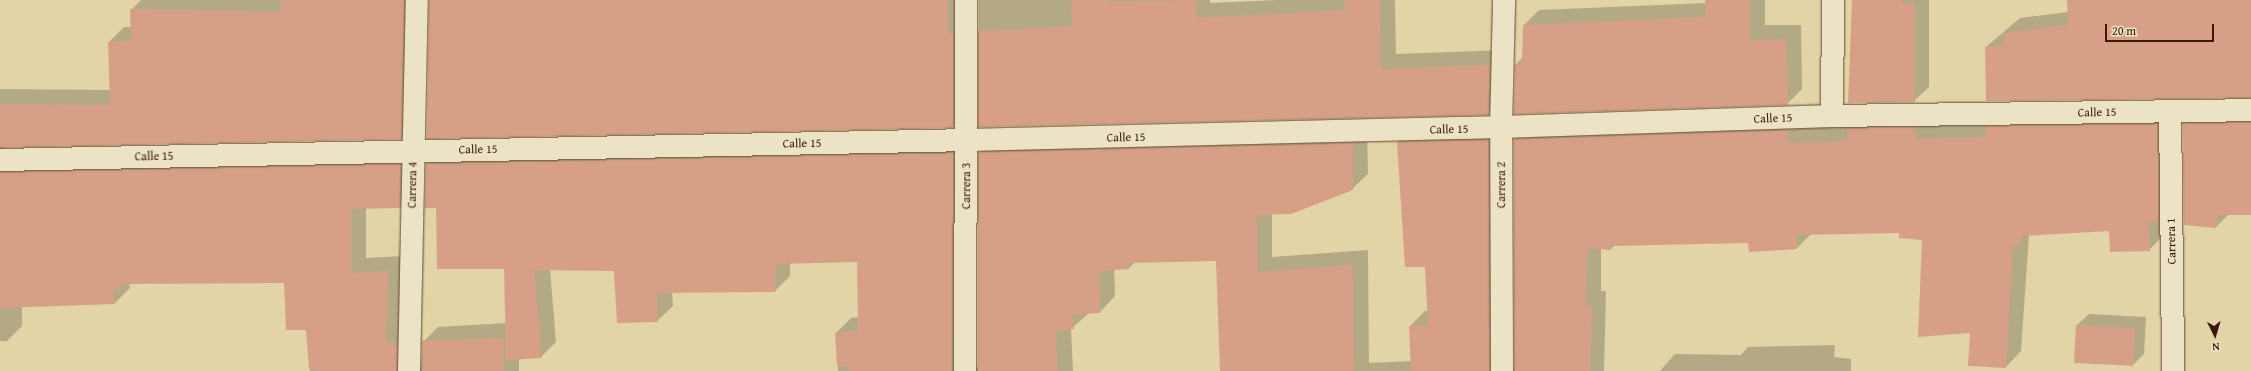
<!DOCTYPE html>
<html>
<head>
<meta charset="utf-8">
<style>
  body { margin:0 }
  #map { position:relative; width:2251px; height:371px; overflow:hidden; background:#e2d4a7; font-family:"Gentium Book Plus",serif }
  div>[style] { position:absolute }
  [style*='--x'] { left:calc(var(--x)*1px); top:calc(var(--y)*1px); width:calc(var(--w)*1px); rotate:calc(var(--a)*1deg) }
  .shadow>* { inset:0; background:#0003 }
  .building>* { inset:0; background:#d7a086; transform-origin:0 0 }
  .roads { filter:drop-shadow(0 0 1px #63482e) drop-shadow(0 0 1px #63482e) }
  .minor>* { height:22px; margin:-11px; padding:0 11px; transform-origin:11px; border-radius:11px; background:#ece3c6 }
  span { translate:-50% -50%; white-space:nowrap; text-align:center; line-height:1.15; -webkit-text-stroke:3px #ece3c6; paint-order:stroke }
  .street-label { font-size:12px; color:#391905 }
  .north { position:absolute; left:2195px; top:315px; width:40px; height:40px; -webkit-text-stroke:3px #ece3c6; paint-order:stroke; rotate:175deg; font-size:11px; font-weight:700; line-height:16px; text-align:center; color:#391905 }
  .north::after { content:''; display:block; margin:auto; width:14px; height:18px; background:#391905; clip-path:polygon(50% 0,100% 100%,50% 72%,0 100%) }
  .scale { position:absolute; left:2105px; top:24px; width:109px; height:18px; box-sizing:border-box; border:2px solid #391905; border-top:0; padding-left:5px; font-size:12px; line-height:14px; white-space:nowrap; color:#391905; -webkit-text-stroke:3px #ece3c6; paint-order:stroke }
</style>
</head>
<body>
<div id="map">
  <div class="shadow">
    <i style="clip-path:polygon(141px 0,419px 0,416px 123px,401px 138px,4px 146px,4px 151px,416px 150px,415px 192px,400px 207px,366px 208px,366px 258px,403px 256px,418px 367px,421px 367px,423px 342px,438px 327px,506px 323px,505px 268px,437px 207px,427px 164px,442px 149px,968px 138px,973px 367px,979px 368px,979px 153px,994px 138px,1367px 128px,1368px 174px,1352px 189px,1272px 214px,1272px 257px,1368px 250px,1369px 363px,1412px 361px,1410px 326px,1425px 311px,1428px 311px,1426px 266px,1398px 142px,1413px 127px,1503px 125px,1511px 367px,1515px 368px,1515px 140px,1530px 124px,1803px 115px,1803px 128px,1850px 127px,1863px 114px,2172px 109px,2164px 235px,2149px 250px,2110px 230px,2029px 235px,2021px 351px,2006px 367px,1971px 332px,1923px 239px,1900px 232px,1811px 234px,1797px 248px,1749px 242px,1615px 245px,1611px 249px,1601px 248px,1601px 291px,1606px 291px,1604px 371px,1221px 371px,1217px 260px,1135px 262px,1129px 268px,1114px 269px,1115px 296px,1100px 312px,1089px 313px,1071px 329px,1073px 371px,838px 371px,836px 333px,851px 318px,859px 317px,858px 261px,790px 263px,790px 276px,775px 291px,672px 292px,673px 306px,657px 321px,615px 270px,550px 269px,556px 342px,541px 357px,519px 358px,519px 371px,310px 371px,306px 329px,284px 282px,129px 283px,130px 288px,115px 303px,22px 306px,22px 326px,7px 341px,0 341px,0 89px,110px 90px,109px 42px,124px 27px,132px 27px,131px 10px)"></i>
    <i style="clip-path:polygon(431px 0,968px 0,968px 112px,953px 127px)"></i>
    <i style="clip-path:polygon(979px 0,1210px 0,1210px 3px,1277px 0,1395px 0,1396px 54px,1505px 50px,1504px 99px,1488px 114px,979px 126px)"></i>
    <i style="clip-path:polygon(1706px 0,1765px 0,1765px 25px,1801px 25px,1802px 89px,1787px 104px,1516px 64px,1523px 57px,1524px 25px,1539px 10px,1706px 3px)"></i>
    <i style="clip-path:polygon(1853px 0,1929px 0,1929px 87px,1914px 101px)"></i>
    <i style="clip-path:polygon(2068px 0,2251px 0,2251px 98px,1987px 100px,1986px 47px,2020px 18px,2068px 12px)"></i>
    <i style="clip-path:polygon(2251px 107px,2251px 214px,2229px 214px,2216px 227px,2184px 124px,2198px 109px)"></i>
    <i style="clip-path:polygon(2089px 314px,2146px 317px,2144px 354px,2132px 366px,2077px 325px)"></i>
    <i style="clip-path:polygon(1835px 345px,1834px 357px,1851px 359px,1851px 371px,1660px 371px,1675px 354px,1741px 355px,1748px 347px)"></i>
  </div>
  <div class="building">
    <i style="clip-path:polygon(281px 0,404px 0,402px 139px,0 148px,0 104px,110px 105px,108px 42px,131px 41px,130px 9px,280px 12px)"></i>
    <i style="clip-path:polygon(429px 0,947px 0,948px 33px,953px 33px,953px 128px,427px 139px)"></i>
    <i style="clip-path:polygon(1071px 0,1109px 0,1109px 2px,1195px 0,1196px 18px,1345px 10px,1345px 0,1380px 0,1381px 69px,1490px 65px,1489px 115px,978px 127px,978px 31px,1072px 26px)"></i>
    <i style="clip-path:polygon(1705px 0,1750px 0,1750px 40px,1786px 39px,1788px 105px,1514px 114px,1515px 64px,1522px 63px,1523px 25px,1706px 17px)"></i>
    <i style="clip-path:polygon(1852px 0,1902px 0,1902px 4px,1915px 3px,1915px 102px,1848px 103px)"></i>
    <i style="clip-path:polygon(2067px 0,2251px 0,2251px 98px,1986px 101px,1985px 47px,2004px 45px,2004px 33px,2068px 25px)"></i>
    <i style="clip-path:polygon(2251px 122px,2251px 215px,2217px 215px,2216px 228px,2184px 225px,2183px 123px)"></i>
    <i style="clip-path:polygon(2158px 124px,2159px 222px,2149px 221px,2150px 251px,2110px 252px,2109px 231px,2021px 236px,2020px 245px,2013px 245px,2006px 368px,1968px 366px,1970px 333px,1918px 337px,1922px 240px,1899px 238px,1899px 233px,1796px 235px,1797px 249px,1749px 252px,1748px 243px,1612px 246px,1611px 250px,1587px 248px,1586px 306px,1592px 306px,1590px 371px,1514px 371px,1514px 139px,1788px 130px,1788px 143px,1847px 141px,1847px 128px,1915px 127px,1915px 139px,1986px 137px,1986px 126px)"></i>
    <i style="clip-path:polygon(1489px 140px,1490px 371px,1411px 371px,1409px 326px,1428px 325px,1425px 267px,1405px 267px,1397px 142px)"></i>
    <i style="clip-path:polygon(1353px 143px,1353px 190px,1291px 214px,1257px 215px,1258px 272px,1353px 265px,1354px 371px,1220px 371px,1216px 261px,1129px 263px,1129px 269px,1099px 271px,1100px 313px,1073px 314px,1074px 329px,1056px 332px,1058px 371px,978px 371px,978px 152px)"></i>
    <i style="clip-path:polygon(953px 153px,952px 371px,849px 371px,849px 367px,837px 366px,835px 333px,858px 330px,857px 262px,775px 264px,775px 292px,657px 293px,658px 322px,617px 323px,614px 271px,534px 270px,542px 358px,506px 360px,504px 269px,437px 269px,436px 208px,425px 208px,426px 164px)"></i>
    <i style="clip-path:polygon(401px 164px,400px 208px,351px 209px,351px 273px,388px 271px,386px 343px,397px 343px,397px 371px,323px 371px,309px 369px,306px 330px,286px 330px,284px 283px,120px 284px,120px 290px,113px 290px,115px 304px,0 308px,0 172px)"></i>
    <i style="left:2076px;top:325px;width:59px;height:38px;rotate:3deg"></i>
    <i style="left:503px;top:338px;width:33px;height:81px;rotate:88deg"></i>
  </div>
  <div class="roads">
    <div class="minor">
      <i style="--x:2170;--y:111;--w:260;--a:89.3"></i>
      <i style="--x:1832;--y:116;--w:116;--a:-89.5"></i>
      <i style="--x:0;--y:160;--w:967;--a:-1.18"></i>
      <i style="--x:967;--y:140;--w:534;--a:-1.39"></i>
      <i style="--x:1501;--y:127;--w:331;--a:-1.9"></i>
      <i style="--x:1832;--y:116;--w:419;--a:-0.8"></i>
      <i style="--x:409;--y:371;--w:371;--a:-88.8"></i>
      <i style="--x:965;--y:371;--w:371;--a:-89.8"></i>
      <i style="--x:1502;--y:371;--w:244;--a:-90.2"></i>
      <i style="--x:1501;--y:127;--w:127;--a:-88.6"></i>
    </div>
  </div>
  <div class="street-label">
    <span style="left:2097px;top:112px;rotate:-1deg">Calle 15</span>
    <span style="left:1773px;top:118px;rotate:-2deg">Calle 15</span>
    <span style="left:1449px;top:129px;rotate:-1deg">Calle 15</span>
    <span style="left:1126px;top:137px;rotate:-1deg">Calle 15</span>
    <span style="left:802px;top:143px;rotate:-1deg">Calle 15</span>
    <span style="left:478px;top:149px;rotate:-1deg">Calle 15</span>
    <span style="left:154px;top:156px;rotate:-1deg">Calle 15</span>
    <span style="left:412px;top:185px;rotate:-89deg">Carrera 4</span>
    <span style="left:1501px;top:185px;rotate:-90deg">Carrera 2</span>
    <span style="left:966px;top:186px;rotate:-90deg">Carrera 3</span>
    <span style="left:2171px;top:241px;rotate:-91deg">Carrera 1</span>
  </div>
  <div class="north">N</div>
  <div class="scale">20 m</div>
</div>
</body>
</html>
